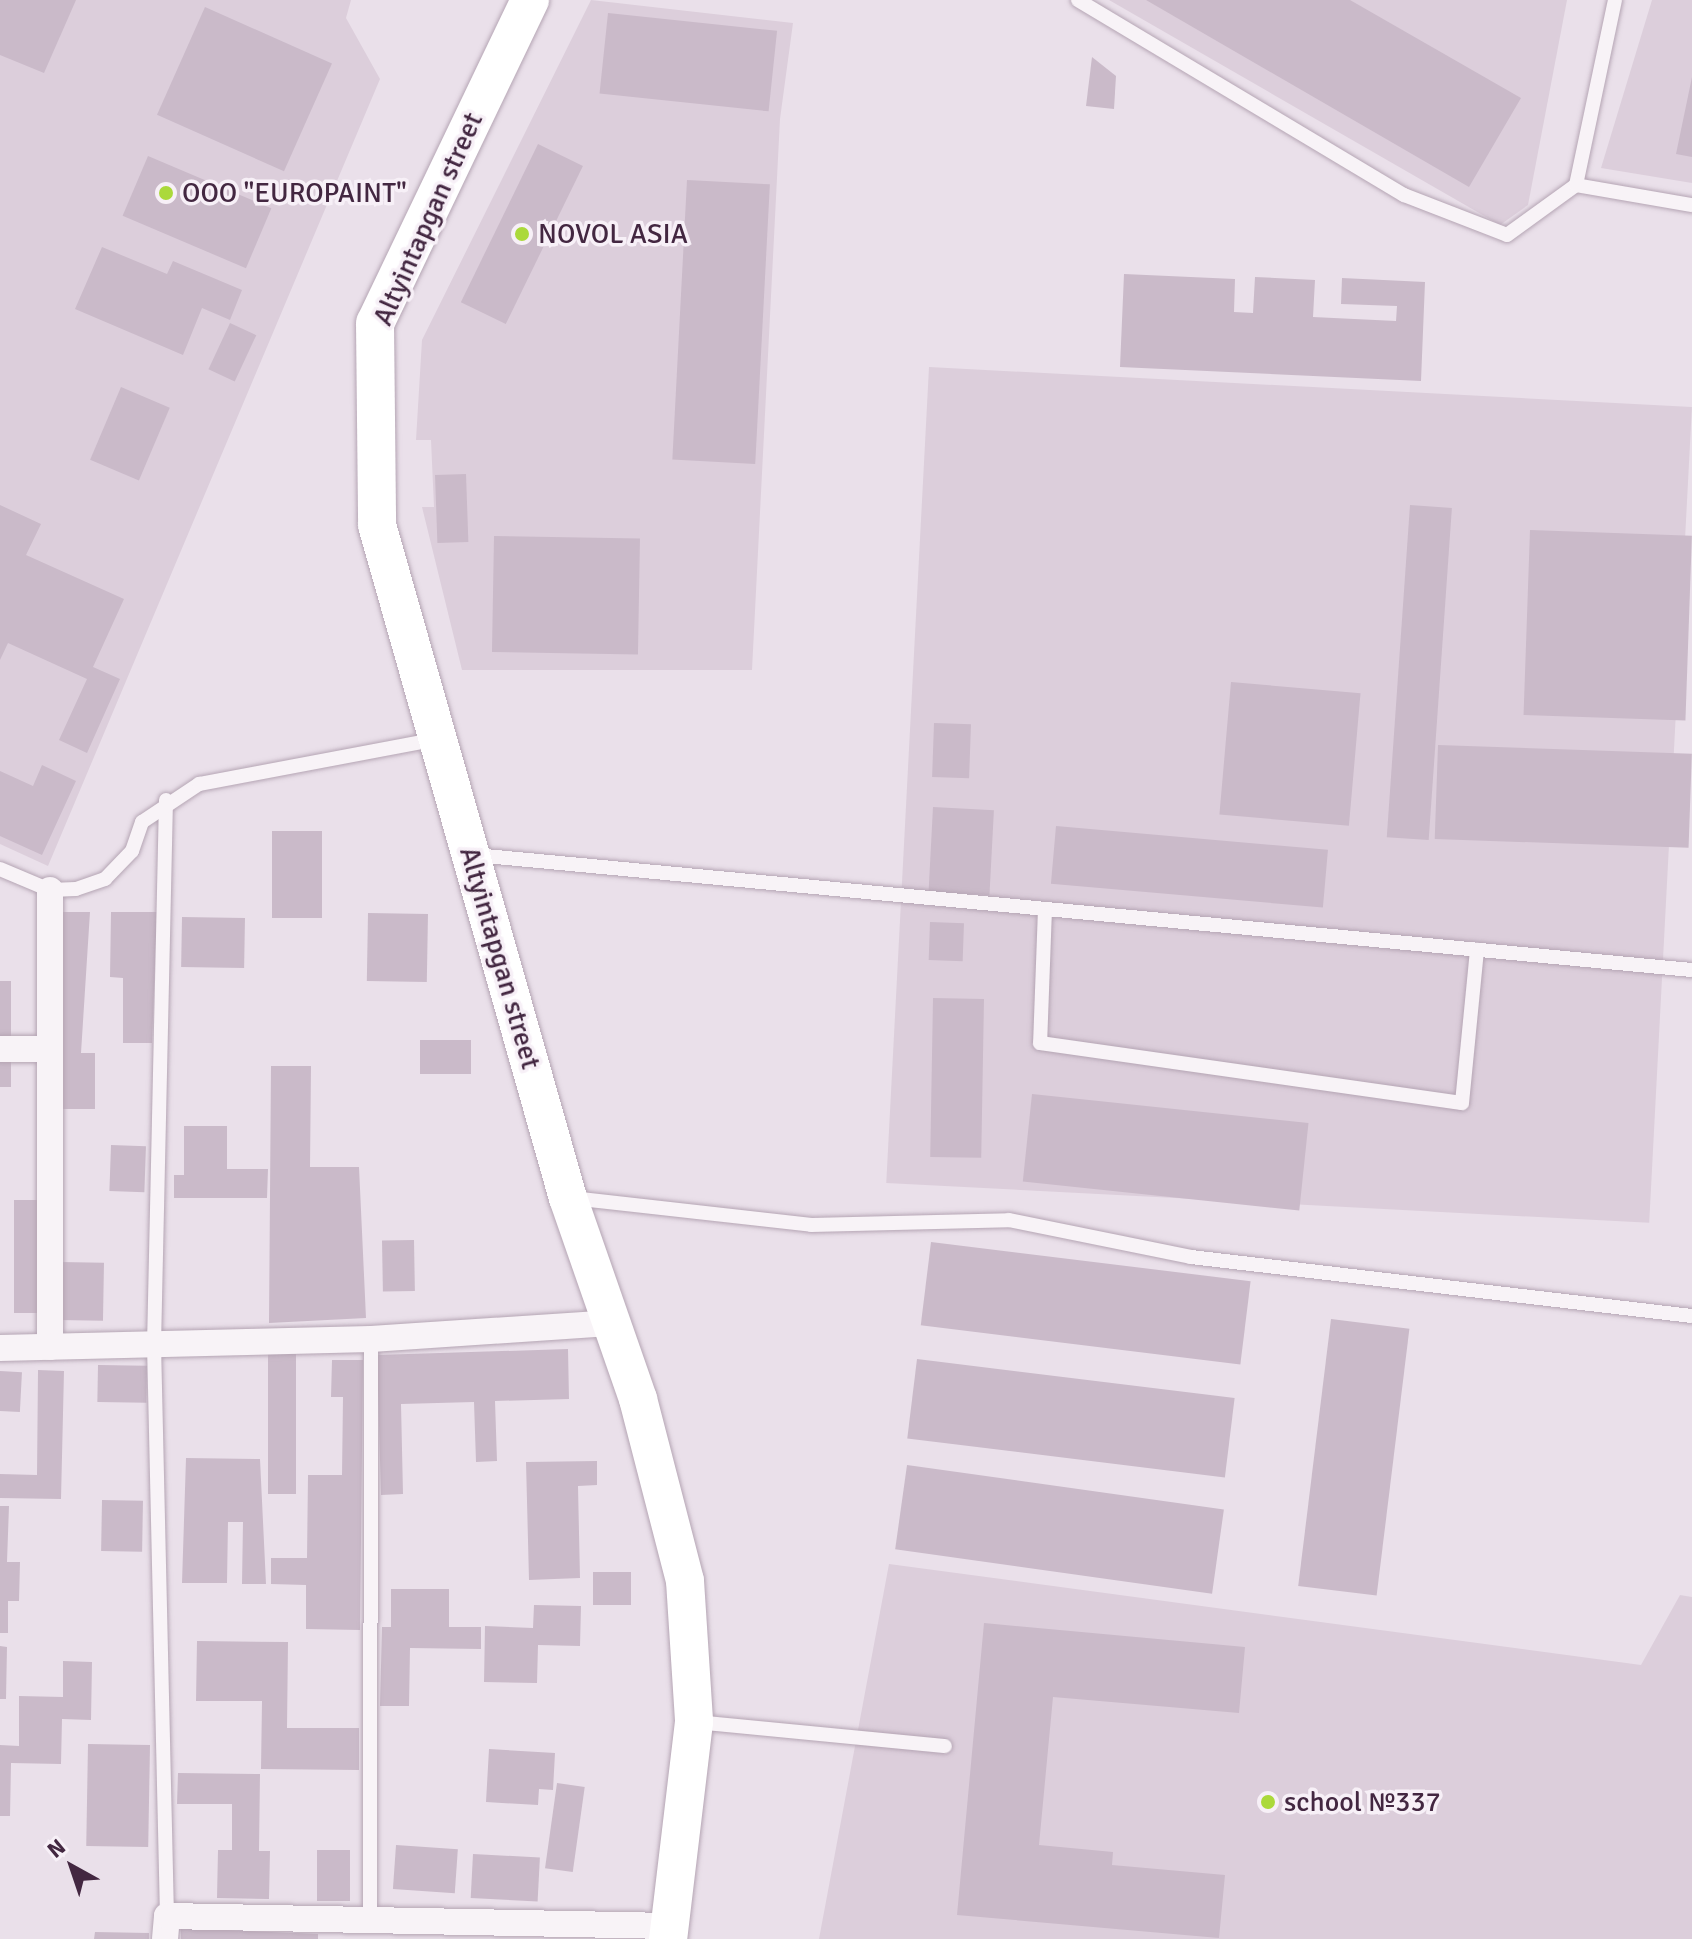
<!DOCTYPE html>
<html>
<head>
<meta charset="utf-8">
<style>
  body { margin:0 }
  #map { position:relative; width:1692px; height:1939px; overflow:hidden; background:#eae0ea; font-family:Signika,sans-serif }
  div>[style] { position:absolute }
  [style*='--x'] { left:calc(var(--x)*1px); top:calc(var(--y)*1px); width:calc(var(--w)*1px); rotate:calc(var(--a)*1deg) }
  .built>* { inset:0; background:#dccedb; transform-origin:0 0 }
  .building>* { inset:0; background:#cabac9; transform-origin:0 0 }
  .roads { filter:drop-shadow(0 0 2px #b5a5b4) drop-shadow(0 0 2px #b5a5b4) }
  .lane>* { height:14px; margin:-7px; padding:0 7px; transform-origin:7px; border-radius:7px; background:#f8f3f7 }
  .street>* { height:26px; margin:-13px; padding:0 13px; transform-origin:13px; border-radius:13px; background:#f8f3f7 }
  .secondary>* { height:38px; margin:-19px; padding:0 19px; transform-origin:19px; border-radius:19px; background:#fff }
  .dots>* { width:22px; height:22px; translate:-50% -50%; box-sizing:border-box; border:4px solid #f7f0f7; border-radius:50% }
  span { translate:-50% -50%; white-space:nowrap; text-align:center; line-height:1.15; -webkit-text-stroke:7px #f7f0f7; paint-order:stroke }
  .poi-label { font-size:28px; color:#432741 }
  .left { translate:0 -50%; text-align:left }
  .street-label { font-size:28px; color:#432741 }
  .north { position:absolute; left:32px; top:1827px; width:80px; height:80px; -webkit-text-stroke:6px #f7f0f7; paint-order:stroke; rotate:320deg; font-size:22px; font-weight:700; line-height:32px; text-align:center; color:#432741 }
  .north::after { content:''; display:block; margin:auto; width:28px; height:36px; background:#432741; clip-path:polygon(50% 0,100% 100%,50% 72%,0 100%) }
</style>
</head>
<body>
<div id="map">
  <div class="built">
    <i style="clip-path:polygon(0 0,351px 0,346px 18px,380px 79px,48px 866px,0 844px)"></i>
    <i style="clip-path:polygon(591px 0,793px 23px,780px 119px,752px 670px,462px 670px,422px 507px,434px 507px,431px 440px,416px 440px,422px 340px)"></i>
    <i style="clip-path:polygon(1109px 0,1567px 0,1528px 205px,1500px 225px)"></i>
    <i style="clip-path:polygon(1652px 0,1692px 0,1692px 183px,1601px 168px)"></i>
    <i style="left:929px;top:367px;width:764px;height:817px;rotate:3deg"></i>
    <i style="clip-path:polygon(889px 1564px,1641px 1665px,1680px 1595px,1692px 1597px,1692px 1939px,819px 1939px)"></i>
  </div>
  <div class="building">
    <i style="clip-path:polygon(0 0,76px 0,44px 73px,0 55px)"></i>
    <i style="clip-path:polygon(1146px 0,1350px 0,1521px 98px,1469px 187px)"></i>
    <i style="left:205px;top:7px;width:139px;height:118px;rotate:24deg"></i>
    <i style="left:608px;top:13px;width:170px;height:81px;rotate:6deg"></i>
    <i style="clip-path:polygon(1092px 57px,1116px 76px,1114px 109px,1086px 106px)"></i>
    <i style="clip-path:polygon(1692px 77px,1692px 157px,1676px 154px)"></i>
    <i style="left:538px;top:144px;width:50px;height:176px;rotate:26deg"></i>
    <i style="left:148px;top:156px;width:134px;height:65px;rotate:23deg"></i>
    <i style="left:687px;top:180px;width:83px;height:280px;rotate:3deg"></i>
    <i style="clip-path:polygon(102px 247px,167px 274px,173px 261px,242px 290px,230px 320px,202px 308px,183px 355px,75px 309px)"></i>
    <i style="clip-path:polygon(1124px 274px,1235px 279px,1234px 312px,1253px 313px,1255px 277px,1315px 280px,1313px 317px,1396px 321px,1397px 306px,1341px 304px,1342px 278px,1425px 282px,1421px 381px,1120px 367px)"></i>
    <i style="left:230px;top:323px;width:29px;height:51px;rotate:25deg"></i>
    <i style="left:121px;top:387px;width:53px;height:79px;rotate:23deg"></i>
    <i style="left:466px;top:474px;width:68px;height:31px;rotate:88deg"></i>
    <i style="clip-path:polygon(0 505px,41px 524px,26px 555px,124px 599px,93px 667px,120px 679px,87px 753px,59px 740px,87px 679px,8px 643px,0 660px)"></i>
    <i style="left:1410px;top:505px;width:42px;height:333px;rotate:4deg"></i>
    <i style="left:1530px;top:530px;width:162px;height:185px;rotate:2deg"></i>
    <i style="left:494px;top:536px;width:146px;height:116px;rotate:1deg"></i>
    <i style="left:1231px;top:682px;width:130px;height:133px;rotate:5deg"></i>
    <i style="left:934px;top:723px;width:37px;height:54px;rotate:2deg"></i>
    <i style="left:1438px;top:745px;width:254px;height:94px;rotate:2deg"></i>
    <i style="clip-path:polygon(42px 765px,76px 781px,42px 855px,0 836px,0 771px,33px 786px)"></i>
    <i style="left:933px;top:807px;width:61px;height:85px;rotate:3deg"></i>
    <i style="left:1056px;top:826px;width:273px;height:58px;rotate:5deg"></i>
    <i style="left:272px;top:831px;width:50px;height:87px"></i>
    <i style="clip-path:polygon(58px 912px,90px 912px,81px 1053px,95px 1053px,95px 1109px,60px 1109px)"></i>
    <i style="clip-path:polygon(111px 912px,157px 912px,152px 1043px,123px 1043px,123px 978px,110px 977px)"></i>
    <i style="left:368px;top:913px;width:60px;height:68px;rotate:1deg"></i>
    <i style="left:182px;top:917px;width:63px;height:50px;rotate:1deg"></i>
    <i style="left:930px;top:922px;width:34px;height:38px;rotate:2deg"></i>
    <i style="left:0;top:981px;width:11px;height:57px"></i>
    <i style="left:933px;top:998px;width:51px;height:159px;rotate:1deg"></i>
    <i style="left:420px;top:1040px;width:51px;height:34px"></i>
    <i style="left:0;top:1052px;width:11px;height:35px"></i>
    <i style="clip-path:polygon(271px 1066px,311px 1066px,310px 1167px,359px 1167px,366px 1318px,269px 1323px)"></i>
    <i style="left:1032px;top:1094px;width:278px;height:88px;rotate:6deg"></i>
    <i style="clip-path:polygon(184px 1126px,227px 1126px,227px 1169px,268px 1169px,267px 1198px,174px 1198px,174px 1175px,184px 1175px)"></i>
    <i style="left:111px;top:1145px;width:35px;height:46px;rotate:2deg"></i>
    <i style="left:14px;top:1200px;width:31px;height:113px"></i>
    <i style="left:414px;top:1240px;width:51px;height:32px;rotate:89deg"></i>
    <i style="left:931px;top:1242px;width:322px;height:84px;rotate:7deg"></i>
    <i style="left:60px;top:1262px;width:44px;height:58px;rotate:1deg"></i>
    <i style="left:1331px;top:1319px;width:79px;height:269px;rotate:7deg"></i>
    <i style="clip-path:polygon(568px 1349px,569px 1399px,495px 1401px,497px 1461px,476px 1462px,474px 1402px,401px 1404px,403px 1494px,381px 1495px,377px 1355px)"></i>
    <i style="left:268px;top:1354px;width:28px;height:140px"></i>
    <i style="left:917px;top:1359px;width:320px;height:80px;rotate:7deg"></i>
    <i style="clip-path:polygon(332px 1360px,363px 1360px,360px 1630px,306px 1629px,306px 1585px,271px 1584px,271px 1558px,307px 1558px,308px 1475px,342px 1475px,343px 1397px,331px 1397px)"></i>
    <i style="left:98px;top:1365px;width:49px;height:37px;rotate:1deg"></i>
    <i style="clip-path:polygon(38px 1370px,64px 1371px,61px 1499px,0 1498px,0 1474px,37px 1475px)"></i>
    <i style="left:0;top:1371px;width:22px;height:40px;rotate:3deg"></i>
    <i style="clip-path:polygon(186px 1458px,260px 1459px,266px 1584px,242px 1584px,243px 1522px,228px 1522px,227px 1583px,182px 1583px)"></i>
    <i style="clip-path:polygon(597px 1461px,597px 1485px,578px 1486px,580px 1578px,529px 1580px,526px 1462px)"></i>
    <i style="left:907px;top:1465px;width:320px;height:85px;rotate:8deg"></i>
    <i style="left:102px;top:1500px;width:41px;height:51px;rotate:1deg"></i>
    <i style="clip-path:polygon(0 1506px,9px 1506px,7px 1562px,20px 1562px,19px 1601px,8px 1601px,8px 1633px,0 1633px)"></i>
    <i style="left:631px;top:1572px;width:33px;height:38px;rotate:90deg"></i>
    <i style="clip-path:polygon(391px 1589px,449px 1589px,449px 1627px,481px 1627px,481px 1649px,410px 1648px,409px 1706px,380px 1706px,382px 1627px,391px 1627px)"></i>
    <i style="clip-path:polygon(534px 1605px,581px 1606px,580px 1646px,538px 1645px,537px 1683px,484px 1682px,485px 1626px,533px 1628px)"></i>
    <i style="clip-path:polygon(984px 1623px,1245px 1647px,1239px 1713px,1053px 1697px,1039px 1845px,1113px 1852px,1112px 1865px,1225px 1875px,1219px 1938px,957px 1915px)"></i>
    <i style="clip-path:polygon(197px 1641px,288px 1642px,287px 1728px,359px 1728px,359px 1770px,261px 1769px,262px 1701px,196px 1701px)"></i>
    <i style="clip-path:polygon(0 1646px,7px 1647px,6px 1699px,0 1699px)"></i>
    <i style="clip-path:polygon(63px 1661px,92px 1662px,91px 1720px,62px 1719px,61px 1764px,11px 1763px,10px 1816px,0 1816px,0 1745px,19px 1746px,19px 1696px,63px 1697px)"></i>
    <i style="left:88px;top:1744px;width:62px;height:102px;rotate:1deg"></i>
    <i style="clip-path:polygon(489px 1749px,555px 1753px,553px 1790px,539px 1789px,538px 1805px,486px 1802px)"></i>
    <i style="clip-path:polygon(178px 1773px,260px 1774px,259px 1851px,270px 1851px,269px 1899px,217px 1898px,218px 1850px,232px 1850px,232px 1804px,177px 1804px)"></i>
    <i style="left:557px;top:1783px;width:28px;height:86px;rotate:8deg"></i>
    <i style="left:396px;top:1845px;width:62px;height:44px;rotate:4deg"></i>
    <i style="left:317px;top:1850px;width:33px;height:51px"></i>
    <i style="left:473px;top:1854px;width:67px;height:44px;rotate:3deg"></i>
    <i style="clip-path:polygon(181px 1928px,318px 1934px,318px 1939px,181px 1939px)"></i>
    <i style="clip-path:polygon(95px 1932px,149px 1933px,149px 1939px,94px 1939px)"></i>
  </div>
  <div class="roads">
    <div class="lane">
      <i style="--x:1078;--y:0;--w:380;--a:30.9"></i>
      <i style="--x:1404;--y:195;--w:110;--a:21.2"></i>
      <i style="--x:1507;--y:235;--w:85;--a:-35.9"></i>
      <i style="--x:1576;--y:185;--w:189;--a:-78.1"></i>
      <i style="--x:1576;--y:185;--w:118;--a:9.8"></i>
      <i style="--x:166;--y:800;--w:544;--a:91.26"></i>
      <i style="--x:154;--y:1344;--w:572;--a:88.7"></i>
      <i style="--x:475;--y:855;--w:1222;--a:5.4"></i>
      <i style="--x:0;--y:869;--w:54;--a:22.8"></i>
      <i style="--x:50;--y:890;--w:26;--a:-2"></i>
      <i style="--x:76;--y:889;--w:31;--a:-19"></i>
      <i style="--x:105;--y:879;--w:39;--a:-46"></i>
      <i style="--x:132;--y:851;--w:31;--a:-71"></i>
      <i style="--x:142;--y:822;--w:69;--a:-33.7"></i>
      <i style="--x:199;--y:784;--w:242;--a:-10.7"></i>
      <i style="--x:1045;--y:909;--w:134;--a:92.1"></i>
      <i style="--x:1040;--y:1043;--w:426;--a:8.1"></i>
      <i style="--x:1462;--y:1103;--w:154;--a:-84.4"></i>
      <i style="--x:572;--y:1198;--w:241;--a:6.4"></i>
      <i style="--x:811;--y:1225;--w:198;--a:-1.4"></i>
      <i style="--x:1009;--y:1220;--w:186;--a:11.5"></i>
      <i style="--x:1191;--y:1257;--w:504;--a:6.72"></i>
      <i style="--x:695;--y:1722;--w:251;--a:5.5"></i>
      <i style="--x:370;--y:1920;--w:581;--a:-89.9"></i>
    </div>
    <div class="street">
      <i style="--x:0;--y:1049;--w:50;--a:0"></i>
      <i style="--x:50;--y:1347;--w:457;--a:-90"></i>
      <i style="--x:0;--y:1348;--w:371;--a:-1.4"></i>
      <i style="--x:371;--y:1339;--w:243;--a:-3.8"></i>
      <i style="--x:165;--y:1939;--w:23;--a:-85"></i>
      <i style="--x:167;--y:1916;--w:502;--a:1.14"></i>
    </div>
    <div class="secondary">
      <i style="--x:530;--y:0;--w:358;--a:115.6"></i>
      <i style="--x:375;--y:323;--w:202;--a:89.4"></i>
      <i style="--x:377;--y:525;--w:700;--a:74.16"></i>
      <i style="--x:568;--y:1198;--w:213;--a:70.8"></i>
      <i style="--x:638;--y:1399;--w:188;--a:75.5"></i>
      <i style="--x:685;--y:1581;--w:141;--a:86.3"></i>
      <i style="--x:694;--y:1722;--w:219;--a:96.8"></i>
    </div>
  </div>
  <div class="dots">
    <i style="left:166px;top:193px;background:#abd93b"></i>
    <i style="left:522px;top:234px;background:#abd93b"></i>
    <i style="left:1268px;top:1802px;background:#abd93b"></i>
  </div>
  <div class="poi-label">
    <span class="left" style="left:182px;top:193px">OOO "EUROPAINT"</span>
    <span class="left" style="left:538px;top:234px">NOVOL ASIA</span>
    <span class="left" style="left:1284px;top:1802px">school №337</span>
  </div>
  <div class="street-label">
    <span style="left:428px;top:219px;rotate:-66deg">Altyintapgan street</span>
    <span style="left:500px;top:958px;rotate:74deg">Altyintapgan street</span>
  </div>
  <div class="north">N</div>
</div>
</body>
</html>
